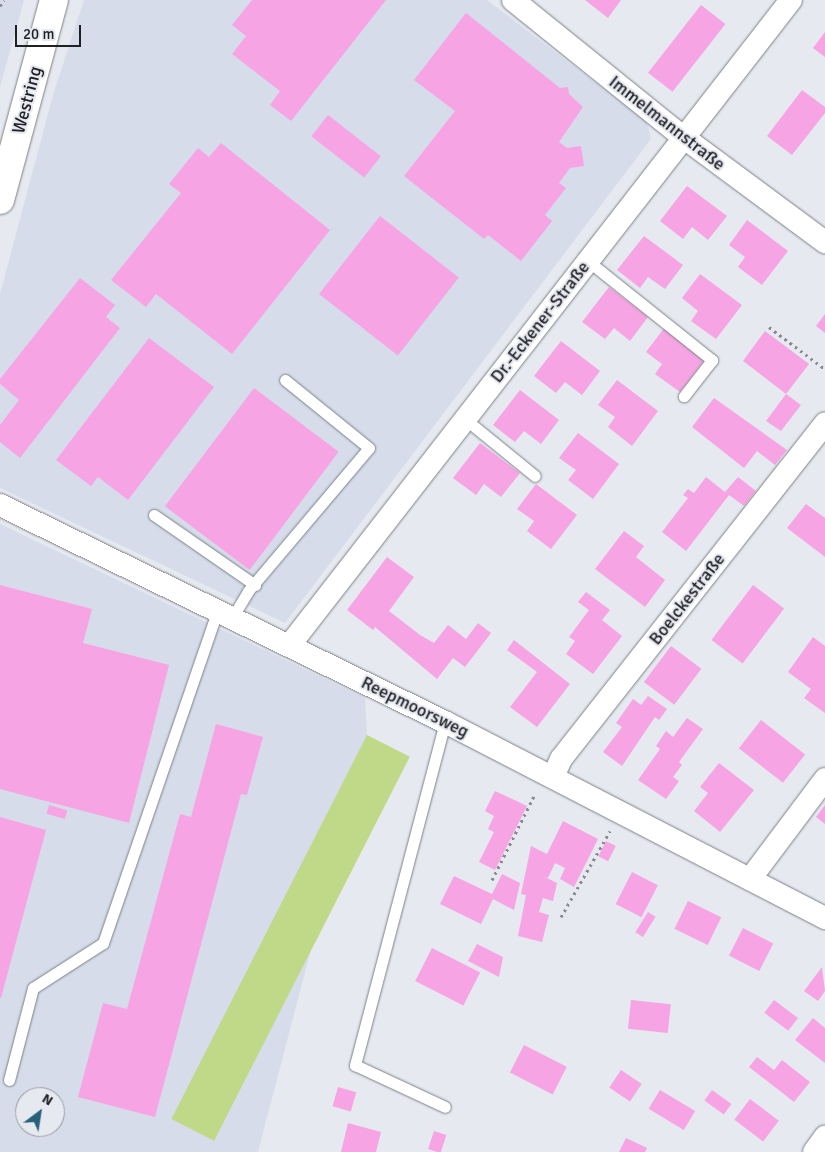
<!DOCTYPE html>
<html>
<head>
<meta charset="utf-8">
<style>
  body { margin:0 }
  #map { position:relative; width:825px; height:1152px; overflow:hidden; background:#e6e9f0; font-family:Signika,sans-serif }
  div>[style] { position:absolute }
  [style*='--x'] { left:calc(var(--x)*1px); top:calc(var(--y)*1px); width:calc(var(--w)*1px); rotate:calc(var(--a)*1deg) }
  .built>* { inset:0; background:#d6dcea }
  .green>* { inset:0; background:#c0d989; transform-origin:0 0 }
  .building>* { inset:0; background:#f6a4e3; transform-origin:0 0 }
  .path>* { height:3px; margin-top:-1.5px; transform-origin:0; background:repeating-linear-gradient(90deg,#888a8f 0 2.5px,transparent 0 6.5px) }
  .roads { filter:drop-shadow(0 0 1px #7d8086) drop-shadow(0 0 1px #7d8086) }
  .lane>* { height:11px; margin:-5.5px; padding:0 5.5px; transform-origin:5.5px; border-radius:5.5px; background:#fff }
  .street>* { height:22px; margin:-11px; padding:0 11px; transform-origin:11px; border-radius:11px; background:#fff }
  .secondary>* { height:28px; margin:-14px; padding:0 14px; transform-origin:14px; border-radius:14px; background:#fff }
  span { translate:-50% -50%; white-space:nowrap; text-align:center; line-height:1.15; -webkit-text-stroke:4px #e6e9f0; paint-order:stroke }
  .street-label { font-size:18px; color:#1f2023 }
  .north { position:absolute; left:15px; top:1087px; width:50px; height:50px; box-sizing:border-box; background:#e6e9f0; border:1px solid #96999e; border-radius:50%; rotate:31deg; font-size:14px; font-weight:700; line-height:20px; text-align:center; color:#1f2023 }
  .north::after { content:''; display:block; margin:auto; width:18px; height:22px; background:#28607a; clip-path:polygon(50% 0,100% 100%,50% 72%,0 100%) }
  .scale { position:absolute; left:15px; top:25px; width:66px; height:22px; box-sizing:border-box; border:2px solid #1f2023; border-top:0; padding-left:6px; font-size:15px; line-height:18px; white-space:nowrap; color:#1f2023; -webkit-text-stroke:4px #e6e9f0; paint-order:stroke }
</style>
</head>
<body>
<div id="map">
  <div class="built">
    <i style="clip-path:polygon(0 0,24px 0,0 87px)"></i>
    <i style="clip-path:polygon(84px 0,487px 0,647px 122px,651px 139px,285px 623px,0 488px,0 294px,53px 95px)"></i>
    <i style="clip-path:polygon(evenodd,0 524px,365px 698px,367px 735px,258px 1152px,0 1152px,0 524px,25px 1097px,55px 1097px,55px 1127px,25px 1127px,25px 1097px)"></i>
  </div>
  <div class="green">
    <i style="left:367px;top:735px;width:48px;height:431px;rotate:27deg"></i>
  </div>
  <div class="building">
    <i style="clip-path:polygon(252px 0,386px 0,291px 121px,270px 105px,280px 91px,232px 54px,246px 36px,232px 25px)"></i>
    <i style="clip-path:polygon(585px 0,621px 0,608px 18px)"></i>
    <i style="left:701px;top:5px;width:31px;height:86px;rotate:38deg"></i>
    <i style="clip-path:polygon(466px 13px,560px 88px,568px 87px,569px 94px,583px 107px,559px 142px,567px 148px,581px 146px,584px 166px,570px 168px,559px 183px,566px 188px,545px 215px,552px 221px,521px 261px,488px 235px,484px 239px,404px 176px,455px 111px,414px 80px)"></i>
    <i style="clip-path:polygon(825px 32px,825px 57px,813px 48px)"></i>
    <i style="clip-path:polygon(802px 90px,825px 107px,825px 113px,792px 155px,767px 136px)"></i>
    <i style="left:328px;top:115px;width:67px;height:27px;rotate:38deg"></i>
    <i style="clip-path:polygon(221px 143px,330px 230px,232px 354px,156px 294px,146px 307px,111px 280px,181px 193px,169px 184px,198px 148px,209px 157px)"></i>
    <i style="clip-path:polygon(687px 186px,727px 216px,708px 240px,692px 227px,683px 239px,660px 221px)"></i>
    <i style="left:380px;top:216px;width:100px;height:99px;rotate:38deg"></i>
    <i style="clip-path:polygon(747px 220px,788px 251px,762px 285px,738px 267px,745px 257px,729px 245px)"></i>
    <i style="clip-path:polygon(644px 236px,683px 265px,665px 289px,648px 277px,640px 288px,617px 270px)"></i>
    <i style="clip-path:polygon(700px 274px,742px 305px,716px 339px,691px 321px,698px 311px,682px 298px)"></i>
    <i style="clip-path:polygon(80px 278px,115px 305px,106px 317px,120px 328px,20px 458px,0 442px,0 425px,19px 400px,0 384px,0 379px)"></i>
    <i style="clip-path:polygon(609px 287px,648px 317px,630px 341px,614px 328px,605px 339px,582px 322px)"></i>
    <i style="clip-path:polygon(825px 314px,825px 333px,816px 326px)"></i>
    <i style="clip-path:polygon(665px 327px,706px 358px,680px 392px,655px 374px,662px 364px,646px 352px)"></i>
    <i style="clip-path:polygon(765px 331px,809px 364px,786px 394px,801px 405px,781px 431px,766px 421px,786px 394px,743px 361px)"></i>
    <i style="clip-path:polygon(149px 338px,214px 387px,128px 500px,98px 477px,91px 486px,56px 460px)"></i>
    <i style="clip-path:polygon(561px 341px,600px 371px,582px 395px,565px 382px,556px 393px,534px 376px)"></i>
    <i style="clip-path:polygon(617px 380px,658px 411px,632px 446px,608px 427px,615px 417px,598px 405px)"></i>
    <i style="left:254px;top:388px;width:106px;height:148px;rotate:37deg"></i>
    <i style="clip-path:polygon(520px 390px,559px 420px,541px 444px,524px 431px,515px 442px,493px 425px)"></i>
    <i style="clip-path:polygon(714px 398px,787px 450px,775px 465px,757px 451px,744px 468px,692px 427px)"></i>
    <i style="clip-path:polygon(578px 433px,619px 464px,593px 499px,568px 480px,576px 470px,559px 458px)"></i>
    <i style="clip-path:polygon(480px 443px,520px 473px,501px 497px,484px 484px,476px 495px,453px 478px)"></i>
    <i style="clip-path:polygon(706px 477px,725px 492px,738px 477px,756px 491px,744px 506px,729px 495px,686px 551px,662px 532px,688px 498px,683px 495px,688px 489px,694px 493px)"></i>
    <i style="clip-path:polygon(536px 484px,577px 515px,551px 549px,527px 531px,534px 521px,517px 509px)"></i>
    <i style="clip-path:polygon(806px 504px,825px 518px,825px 557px,787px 528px)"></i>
    <i style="clip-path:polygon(624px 531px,644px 546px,636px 557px,665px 580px,645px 607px,595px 569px)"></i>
    <i style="clip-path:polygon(387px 557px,414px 577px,389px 611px,420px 635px,434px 643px,448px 625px,466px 639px,478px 623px,491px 633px,465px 667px,453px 658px,437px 679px,375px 627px,373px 630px,347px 610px)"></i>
    <i style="clip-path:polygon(0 585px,92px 609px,83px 643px,169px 665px,129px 823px,0 789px)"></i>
    <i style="left:753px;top:585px;width:39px;height:69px;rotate:37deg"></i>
    <i style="clip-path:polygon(586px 592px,610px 610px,602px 620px,622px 636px,593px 674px,566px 654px,575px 641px,569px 637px,589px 610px,578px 602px)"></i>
    <i style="clip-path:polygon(813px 637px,825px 646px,825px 713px,804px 698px,811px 689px,788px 672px)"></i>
    <i style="clip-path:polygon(514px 640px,570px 684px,537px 727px,510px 707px,537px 672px,507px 650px)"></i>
    <i style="left:671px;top:646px;width:38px;height:45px;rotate:37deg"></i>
    <i style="clip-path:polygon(648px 696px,667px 709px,659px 720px,655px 717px,622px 766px,603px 752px,622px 727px,616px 723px,633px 699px,641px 705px)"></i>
    <i style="clip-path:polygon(687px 718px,703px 729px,679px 762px,682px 765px,673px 777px,679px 781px,666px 799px,638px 780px,660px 749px,656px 746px,666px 731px,673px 737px)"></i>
    <i style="left:761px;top:720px;width:56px;height:36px;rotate:38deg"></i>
    <i style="clip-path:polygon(216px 724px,263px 737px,247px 795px,241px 794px,155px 1117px,78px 1097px,103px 1003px,127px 1009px,180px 814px,191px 817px)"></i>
    <i style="clip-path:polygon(719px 763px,754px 790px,720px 832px,694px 811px,708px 793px,700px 787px)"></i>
    <i style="clip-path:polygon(495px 791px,527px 806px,495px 870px,479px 862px,494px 832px,488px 829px,494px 816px,485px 811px)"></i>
    <i style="left:49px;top:805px;width:19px;height:9px;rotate:16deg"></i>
    <i style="clip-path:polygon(825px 805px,825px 824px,816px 817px)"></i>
    <i style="clip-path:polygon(0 817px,46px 830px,1px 998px,0 998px)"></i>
    <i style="clip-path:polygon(563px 821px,598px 839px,574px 887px,560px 879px,565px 868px,555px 863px,548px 878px,543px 876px,557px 883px,553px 901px,543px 898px,539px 912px,549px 915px,542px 942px,518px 936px,526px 895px,521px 894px,531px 846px,547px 854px)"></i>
    <i style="left:606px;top:841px;width:11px;height:17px;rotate:27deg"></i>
    <i style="left:632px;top:872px;width:29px;height:36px;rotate:27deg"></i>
    <i style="clip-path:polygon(502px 874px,520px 883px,514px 910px,493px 899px,481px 924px,440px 904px,454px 876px,492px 894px)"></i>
    <i style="left:688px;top:901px;width:37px;height:31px;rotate:26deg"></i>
    <i style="left:648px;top:912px;width:9px;height:24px;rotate:32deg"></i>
    <i style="left:743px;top:928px;width:34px;height:31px;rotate:27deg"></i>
    <i style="clip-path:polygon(477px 944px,503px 957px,499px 977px,468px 961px)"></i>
    <i style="left:432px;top:948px;width:54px;height:37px;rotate:27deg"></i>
    <i style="clip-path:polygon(822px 967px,825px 991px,818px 1001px,804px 991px)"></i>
    <i style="left:631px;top:1000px;width:40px;height:29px;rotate:6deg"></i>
    <i style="left:774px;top:1000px;width:30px;height:16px;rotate:37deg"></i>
    <i style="clip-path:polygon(813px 1018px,825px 1028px,825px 1063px,795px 1040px)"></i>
    <i style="left:524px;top:1045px;width:48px;height:31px;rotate:27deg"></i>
    <i style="clip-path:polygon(757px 1057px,774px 1070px,782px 1060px,810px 1082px,794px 1102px,749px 1067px)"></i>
    <i style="left:621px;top:1070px;width:25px;height:21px;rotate:34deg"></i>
    <i style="left:338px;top:1087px;width:19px;height:20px;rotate:16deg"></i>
    <i style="left:660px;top:1090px;width:41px;height:22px;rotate:31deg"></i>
    <i style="left:712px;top:1090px;width:24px;height:13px;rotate:36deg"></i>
    <i style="left:750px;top:1099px;width:36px;height:26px;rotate:37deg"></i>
    <i style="clip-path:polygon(348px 1123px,381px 1132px,376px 1152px,341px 1152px)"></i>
    <i style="left:434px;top:1131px;width:13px;height:19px;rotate:18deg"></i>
    <i style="clip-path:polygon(626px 1138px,647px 1148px,645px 1152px,619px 1152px)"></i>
  </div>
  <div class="path">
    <i style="--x:0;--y:6;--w:7;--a:-56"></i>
    <i style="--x:769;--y:327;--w:70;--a:36.9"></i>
    <i style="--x:492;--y:880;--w:96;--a:-63.4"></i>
    <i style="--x:561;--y:917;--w:99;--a:-60.3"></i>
  </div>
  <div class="roads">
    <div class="lane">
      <i style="--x:588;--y:261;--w:159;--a:38.6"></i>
      <i style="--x:712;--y:360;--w:46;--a:127.9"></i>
      <i style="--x:465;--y:419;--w:90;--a:39.2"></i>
      <i style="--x:154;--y:515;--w:123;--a:34.7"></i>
      <i style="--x:232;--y:618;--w:31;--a:-59"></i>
      <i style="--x:248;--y:591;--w:187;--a:-49.8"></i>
      <i style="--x:369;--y:448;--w:108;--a:-141"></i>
      <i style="--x:445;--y:722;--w:355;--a:104.7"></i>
      <i style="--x:355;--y:1065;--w:99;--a:25"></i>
      <i style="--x:9;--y:1080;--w:95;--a:-75.4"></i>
      <i style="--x:33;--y:988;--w:83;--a:-32.7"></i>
      <i style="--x:103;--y:943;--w:351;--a:-71"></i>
    </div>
    <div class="street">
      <i style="--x:513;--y:0;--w:218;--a:38.9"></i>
      <i style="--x:683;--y:137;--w:177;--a:36.5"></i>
      <i style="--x:0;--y:505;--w:495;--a:26"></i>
      <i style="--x:445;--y:722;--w:428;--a:27.3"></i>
      <i style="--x:289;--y:646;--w:818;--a:-52.15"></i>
      <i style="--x:553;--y:777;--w:20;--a:-66"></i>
      <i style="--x:561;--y:759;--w:427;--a:-51.8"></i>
      <i style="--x:750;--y:879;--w:125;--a:-53.1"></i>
      <i style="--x:814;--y:1152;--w:19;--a:-54"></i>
    </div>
    <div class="secondary">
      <i style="--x:0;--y:200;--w:207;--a:-74.9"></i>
    </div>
  </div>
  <div class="street-label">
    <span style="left:27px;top:100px;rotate:-75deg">Westring</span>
    <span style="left:667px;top:123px;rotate:38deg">Immelmannstraße</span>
    <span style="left:540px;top:322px;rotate:-52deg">Dr.-Eckener-Straße</span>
    <span style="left:687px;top:599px;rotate:-52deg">Boelckestraße</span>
    <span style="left:415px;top:707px;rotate:26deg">Reepmoorsweg</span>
  </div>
  <div class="north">N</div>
  <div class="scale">20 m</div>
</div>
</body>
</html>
